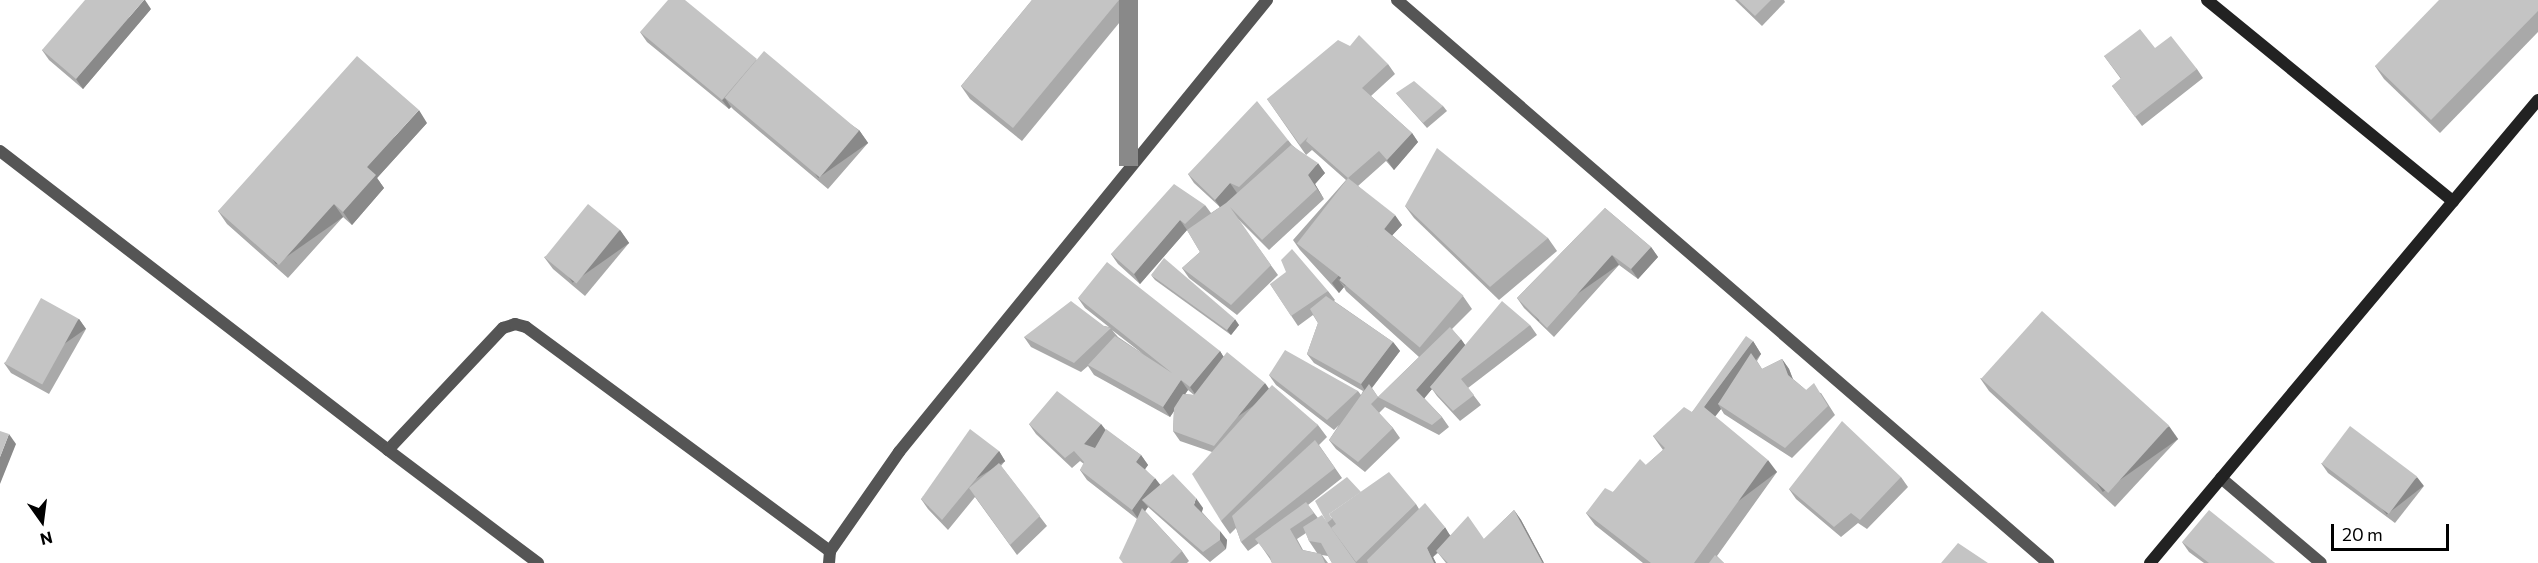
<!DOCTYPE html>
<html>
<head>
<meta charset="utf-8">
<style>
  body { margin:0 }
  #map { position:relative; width:2538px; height:563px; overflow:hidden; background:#fff; font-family:Commissioner,sans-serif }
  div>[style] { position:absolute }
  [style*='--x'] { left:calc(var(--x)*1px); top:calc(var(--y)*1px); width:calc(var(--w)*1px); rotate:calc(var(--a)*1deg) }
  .street>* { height:12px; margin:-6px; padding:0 6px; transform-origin:6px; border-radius:6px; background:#555 }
  .secondary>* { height:12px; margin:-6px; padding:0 6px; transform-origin:6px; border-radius:6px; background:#222 }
  .wall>* { inset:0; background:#a9a9a9 }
  .shaded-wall>* { inset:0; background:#898989; transform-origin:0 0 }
  .building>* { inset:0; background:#c4c4c4; transform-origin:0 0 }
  span { translate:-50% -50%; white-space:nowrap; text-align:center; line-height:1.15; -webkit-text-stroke:6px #fff; paint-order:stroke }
  .north { position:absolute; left:12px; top:491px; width:60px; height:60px; -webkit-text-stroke:4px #fff; paint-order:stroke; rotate:166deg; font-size:16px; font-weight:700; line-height:24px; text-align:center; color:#000 }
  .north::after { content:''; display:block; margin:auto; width:21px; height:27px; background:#000; clip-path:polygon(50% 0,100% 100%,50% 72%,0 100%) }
  .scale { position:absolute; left:2331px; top:524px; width:118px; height:27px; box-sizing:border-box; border:3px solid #000; border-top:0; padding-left:8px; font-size:18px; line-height:21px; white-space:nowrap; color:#000; -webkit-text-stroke:4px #fff; paint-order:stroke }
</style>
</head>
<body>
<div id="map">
  <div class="street">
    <i style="--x:1397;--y:0;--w:861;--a:40.85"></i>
    <i style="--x:0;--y:151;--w:490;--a:37.6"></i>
    <i style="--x:388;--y:450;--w:168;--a:-46.7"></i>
    <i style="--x:503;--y:328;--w:13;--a:-18"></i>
    <i style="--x:515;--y:324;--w:11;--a:15"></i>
    <i style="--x:526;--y:327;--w:378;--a:36.4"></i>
    <i style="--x:388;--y:450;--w:188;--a:37"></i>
    <i style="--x:2221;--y:478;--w:131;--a:40.4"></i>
    <i style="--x:829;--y:563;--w:12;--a:-85"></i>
    <i style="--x:830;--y:551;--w:121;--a:-55.1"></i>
    <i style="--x:899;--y:452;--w:583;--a:-50.85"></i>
  </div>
  <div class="secondary">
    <i style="--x:2207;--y:0;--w:318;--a:39.3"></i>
    <i style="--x:2150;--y:563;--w:604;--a:-50.04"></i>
  </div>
  <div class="wall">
    <i style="clip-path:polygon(1032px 0,1138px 0,1022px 141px,970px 99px,961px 86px)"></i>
    <i style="clip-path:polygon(1735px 0,1784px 0,1785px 2px,1762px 26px)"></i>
    <i style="clip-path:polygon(2538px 0,2538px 32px,2440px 133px,2384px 79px,2375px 66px)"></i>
    <i style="clip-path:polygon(151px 9px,83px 89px,49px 60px,42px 50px)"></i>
    <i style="clip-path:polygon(640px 32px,757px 60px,859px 130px,868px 143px,828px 189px,734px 110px,731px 107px,729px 109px,647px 42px)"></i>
    <i style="clip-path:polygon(2155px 48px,2197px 69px,2203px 78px,2142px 126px,2112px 86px,2121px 79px,2104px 56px)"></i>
    <i style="clip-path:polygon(1388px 64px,1395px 74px,1371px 96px,1412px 133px,1418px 142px,1394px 170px,1386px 161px,1358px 186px,1402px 225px,1392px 235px,1463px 296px,1472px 309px,1452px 329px,1465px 345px,1530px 325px,1537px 335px,1468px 388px,1481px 405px,1460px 421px,1437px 396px,1432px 389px,1424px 398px,1442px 417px,1449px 427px,1439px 435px,1385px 407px,1379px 413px,1393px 428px,1400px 438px,1365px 472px,1336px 449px,1329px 440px,1339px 425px,1334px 430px,1276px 385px,1269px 375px,1358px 391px,1361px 395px,1363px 391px,1314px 363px,1307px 354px,1318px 323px,1313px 315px,1298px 326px,1270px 284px,1328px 291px,1335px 300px,1334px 301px,1393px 342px,1400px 351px,1372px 388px,1378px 397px,1419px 357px,1346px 291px,1344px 287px,1339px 293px,1300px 250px,1293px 240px,1346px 180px,1312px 150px,1306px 155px,1267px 99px)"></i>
    <i style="clip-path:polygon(1396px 93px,1443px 106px,1447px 111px,1427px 128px)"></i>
    <i style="clip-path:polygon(427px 123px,377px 178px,384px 188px,352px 225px,343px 217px,288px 278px,227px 224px,218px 211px)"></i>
    <i style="clip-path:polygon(1288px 140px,1292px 145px,1325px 173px,1315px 184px,1324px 199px,1269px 250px,1237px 218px,1278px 275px,1237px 315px,1189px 278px,1182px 268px,1200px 252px,1187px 230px,1140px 284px,1118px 264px,1111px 254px,1205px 205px,1211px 213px,1220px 207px,1194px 183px,1188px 174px)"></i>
    <i style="clip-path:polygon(1405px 206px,1548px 238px,1557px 251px,1499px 300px,1414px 218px)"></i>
    <i style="clip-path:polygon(1605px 208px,1651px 247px,1658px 257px,1638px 279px,1619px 265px,1554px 337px,1524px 308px,1517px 298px)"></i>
    <i style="clip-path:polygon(620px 230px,629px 243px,585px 296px,553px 269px,544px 257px)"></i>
    <i style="clip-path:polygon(1151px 275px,1239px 325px,1231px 335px,1155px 280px)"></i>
    <i style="clip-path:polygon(evenodd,1078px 298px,1220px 351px,1223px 356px,1318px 425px,1327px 437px,1319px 445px,1342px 478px,1308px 505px,1318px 518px,1327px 522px,1361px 492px,1416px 504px,1419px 509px,1450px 535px,1484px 539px,1514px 510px,1521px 520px,1544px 563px,1446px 563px,1438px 553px,1433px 557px,1436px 563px,1332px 563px,1328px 556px,1322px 555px,1328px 563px,1272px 563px,1270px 559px,1259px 543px,1248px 551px,1241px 542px,1236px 528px,1230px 534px,1221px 521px,1212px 452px,1180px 441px,1173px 431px,1174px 411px,1170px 417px,1094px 375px,1088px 366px,1081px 372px,1031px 347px,1024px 337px,1104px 326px,1109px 327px,1085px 308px,1078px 298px,1112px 330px,1143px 354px,1118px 337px,1112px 330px,1078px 298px,1188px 390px,1194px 395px,1185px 394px,1188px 390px,1078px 298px,1306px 533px,1309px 541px,1317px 553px,1303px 550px,1297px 539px,1306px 533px)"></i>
    <i style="clip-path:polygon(79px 319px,86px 329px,49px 394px,11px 373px,4px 363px)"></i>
    <i style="clip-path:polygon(1753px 341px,1761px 354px,1757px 361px,1762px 369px,1782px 359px,1789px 369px,1793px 379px,1806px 390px,1821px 393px,1835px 415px,1792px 458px,1724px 414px,1721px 409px,1715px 417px,1777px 472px,1717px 556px,1724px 563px,1643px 563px,1595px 525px,1586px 513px,1613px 492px,1646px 465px,1663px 450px,1653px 436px,1692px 412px)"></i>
    <i style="clip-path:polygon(1980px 378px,2178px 439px,2115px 507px,1989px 391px)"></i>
    <i style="clip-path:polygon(1029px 424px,1101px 424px,1106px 430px,1141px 455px,1148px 465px,1145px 469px,1160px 485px,1203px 508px,1202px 512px,1227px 540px,1226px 549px,1210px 562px,1148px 507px,1145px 511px,1182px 551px,1189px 561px,1187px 563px,1123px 563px,1137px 519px,1087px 480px,1080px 470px,1084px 464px,1080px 461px,1072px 468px,1036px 434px)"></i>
    <i style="clip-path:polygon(999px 451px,1005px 461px,1001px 466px,1047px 526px,1017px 555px,975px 497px,948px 530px,928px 509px,921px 499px)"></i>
    <i style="clip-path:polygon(2321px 463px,2424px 486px,2395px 523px,2328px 473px)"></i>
    <i style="clip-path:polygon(1901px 477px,1908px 487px,1867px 529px,1858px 523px,1841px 537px,1796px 499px,1789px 489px)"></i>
    <i style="clip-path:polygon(2182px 542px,2275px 563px,2204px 563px,2189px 552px)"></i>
  </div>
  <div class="shaded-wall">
    <i style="clip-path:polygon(144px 0,145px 0,151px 9px,83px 89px,76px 79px)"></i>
    <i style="left:1119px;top:0;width:19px;height:166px"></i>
    <i style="clip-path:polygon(725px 98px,731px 107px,729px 109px,722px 100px)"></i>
    <i style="clip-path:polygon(419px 110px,427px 123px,377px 178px,384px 188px,352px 225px,343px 212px,367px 167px)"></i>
    <i style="left:859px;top:130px;width:16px;height:61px;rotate:55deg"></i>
    <i style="clip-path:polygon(1412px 133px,1418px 142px,1394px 170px,1387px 160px)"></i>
    <i style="clip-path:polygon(1318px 163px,1325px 173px,1315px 184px,1324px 199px,1308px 175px)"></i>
    <i style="clip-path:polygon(1230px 183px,1237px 193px,1222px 210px,1215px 200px)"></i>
    <i style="left:334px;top:204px;width:16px;height:82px;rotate:55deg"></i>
    <i style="clip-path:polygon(1395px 215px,1402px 225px,1345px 286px,1337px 278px,1344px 287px,1339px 293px,1332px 283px)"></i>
    <i style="clip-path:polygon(1180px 220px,1187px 230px,1140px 284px,1134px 274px)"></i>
    <i style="left:620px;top:230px;width:16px;height:69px;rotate:55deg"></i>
    <i style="clip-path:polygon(1651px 247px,1658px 257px,1638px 279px,1631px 269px)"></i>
    <i style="left:1612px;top:255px;width:12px;height:98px;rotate:55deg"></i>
    <i style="left:79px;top:319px;width:12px;height:75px;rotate:55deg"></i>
    <i style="clip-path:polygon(1235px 319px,1239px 325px,1231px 335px,1227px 330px)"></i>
    <i style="clip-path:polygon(1461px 339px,1468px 349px,1430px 387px,1432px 389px,1423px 400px,1416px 390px)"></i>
    <i style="clip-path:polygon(1753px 341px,1761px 354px,1718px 404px,1721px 409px,1712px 420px,1704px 407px)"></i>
    <i style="clip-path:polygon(1393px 342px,1400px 351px,1367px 394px,1361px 384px)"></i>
    <i style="clip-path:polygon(1220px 351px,1226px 361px,1197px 397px,1190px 387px)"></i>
    <i style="clip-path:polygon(1782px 359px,1789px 369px,1795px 385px,1788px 375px)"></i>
    <i style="clip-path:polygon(1181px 380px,1188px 390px,1170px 417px,1163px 407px)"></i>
    <i style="left:1265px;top:383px;width:12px;height:81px;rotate:55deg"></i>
    <i style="clip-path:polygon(1101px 424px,1108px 434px,1090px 454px,1084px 444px)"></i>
    <i style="left:2169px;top:426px;width:16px;height:92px;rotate:55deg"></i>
    <i style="clip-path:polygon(9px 434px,16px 444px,0 484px,0 457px)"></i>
    <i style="left:999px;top:451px;width:12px;height:89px;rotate:59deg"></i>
    <i style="clip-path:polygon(1141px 455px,1148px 465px,1143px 472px,1136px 462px)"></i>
    <i style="left:1768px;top:460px;width:15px;height:127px;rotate:53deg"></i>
    <i style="left:2417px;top:477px;width:11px;height:47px;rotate:52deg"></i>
    <i style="clip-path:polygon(1155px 478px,1162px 487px,1142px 500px,1148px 507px,1139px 520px,1132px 510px)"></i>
    <i style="clip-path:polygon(1196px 498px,1203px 508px,1201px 514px,1194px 505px)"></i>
    <i style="clip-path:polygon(1514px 510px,1521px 520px,1544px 563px,1542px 562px)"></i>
    <i style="clip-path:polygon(1445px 527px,1451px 537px,1433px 557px,1436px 563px,1434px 563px,1427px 548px)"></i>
    <i style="clip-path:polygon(1220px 531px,1227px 540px,1226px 549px,1220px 540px)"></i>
  </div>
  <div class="building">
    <i style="clip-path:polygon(85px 0,144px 0,76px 79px,42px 50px)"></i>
    <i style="clip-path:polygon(668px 0,685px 0,757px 59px,722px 100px,640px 32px)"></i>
    <i style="clip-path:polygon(1032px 0,1119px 0,1013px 128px,961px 86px)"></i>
    <i style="clip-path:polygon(1738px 0,1771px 0,1755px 16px)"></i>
    <i style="clip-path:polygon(2439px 0,2538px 0,2538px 11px,2431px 120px,2375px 66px)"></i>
    <i style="clip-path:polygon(2140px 29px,2155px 48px,2171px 36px,2197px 69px,2135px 117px,2112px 86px,2121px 78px,2104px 56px)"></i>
    <i style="clip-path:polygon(1359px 35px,1388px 64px,1362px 88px,1412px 133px,1387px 160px,1379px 151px,1348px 178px,1306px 141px,1308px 137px,1300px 145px,1267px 99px,1338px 40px,1350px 46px)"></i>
    <i style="left:764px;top:51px;width:124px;height:61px;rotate:40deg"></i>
    <i style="clip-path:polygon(357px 56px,419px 110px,367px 167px,376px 175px,343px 212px,334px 204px,279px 265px,218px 211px)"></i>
    <i style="clip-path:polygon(1414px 81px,1443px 106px,1423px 123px,1396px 93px)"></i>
    <i style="clip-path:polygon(1257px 101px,1288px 140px,1239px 187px,1230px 183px,1215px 200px,1188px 174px)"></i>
    <i style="clip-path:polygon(1291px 145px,1318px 163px,1308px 175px,1317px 189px,1262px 240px,1230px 207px,1271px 265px,1231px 305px,1182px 268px,1200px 252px,1187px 230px,1226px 203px)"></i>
    <i style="clip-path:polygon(1437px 148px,1548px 238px,1490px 287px,1405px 206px)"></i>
    <i style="left:1348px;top:178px;width:60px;height:83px;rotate:38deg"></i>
    <i style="clip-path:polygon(1174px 184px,1205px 205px,1185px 224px,1180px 220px,1134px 274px,1111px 254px)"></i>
    <i style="left:588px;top:204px;width:41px;height:69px;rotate:39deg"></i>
    <i style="clip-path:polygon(1605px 208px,1651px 247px,1631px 269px,1612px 255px,1547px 328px,1517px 298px)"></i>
    <i style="left:1383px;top:228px;width:105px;height:68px;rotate:40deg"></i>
    <i style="clip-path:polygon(1292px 249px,1328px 291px,1291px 316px,1270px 284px,1286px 272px,1281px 260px)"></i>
    <i style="clip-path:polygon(1164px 258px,1235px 319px,1227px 330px,1151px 275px)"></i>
    <i style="clip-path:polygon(1107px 262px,1220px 351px,1190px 387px,1181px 380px,1163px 407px,1088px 365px,1115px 336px,1172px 373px,1078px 298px)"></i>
    <i style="clip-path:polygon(1326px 296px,1393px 342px,1361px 384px,1307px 354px,1318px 323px,1310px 309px)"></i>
    <i style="left:41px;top:298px;width:43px;height:75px;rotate:29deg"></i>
    <i style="clip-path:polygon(1071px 301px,1104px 326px,1111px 328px,1074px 363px,1024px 337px)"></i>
    <i style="clip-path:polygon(1502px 301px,1530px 325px,1461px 379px,1474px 395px,1453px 411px,1430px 387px)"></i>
    <i style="left:2042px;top:311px;width:171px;height:91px;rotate:42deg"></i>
    <i style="clip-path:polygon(1450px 327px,1461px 339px,1416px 390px,1442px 417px,1432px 425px,1378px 397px)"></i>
    <i style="clip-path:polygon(1746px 336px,1753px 341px,1704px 407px,1768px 460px,1694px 563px,1651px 563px,1586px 513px,1605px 488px,1613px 492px,1640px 459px,1646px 465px,1665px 448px,1653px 436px,1684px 407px,1692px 412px)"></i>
    <i style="clip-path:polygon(1285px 350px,1358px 391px,1327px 420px,1269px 375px)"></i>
    <i style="clip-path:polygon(1227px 352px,1265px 383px,1214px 446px,1173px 431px,1174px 408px,1183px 394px,1194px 395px)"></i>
    <i style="clip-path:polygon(1751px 353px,1762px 369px,1782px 359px,1788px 375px,1806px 390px,1814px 383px,1828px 406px,1785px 448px,1718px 404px)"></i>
    <i style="clip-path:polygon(1369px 384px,1378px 397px,1371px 404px,1393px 428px,1358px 462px,1329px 440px)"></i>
    <i style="clip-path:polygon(1272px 385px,1318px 425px,1221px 521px,1192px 474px)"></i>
    <i style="clip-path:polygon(1057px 391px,1101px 424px,1084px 444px,1095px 448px,1106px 429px,1141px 455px,1136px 462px,1155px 478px,1132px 510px,1080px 470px,1084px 462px,1074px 451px,1065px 458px,1029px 424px)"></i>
    <i style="clip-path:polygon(1842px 421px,1901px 477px,1860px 520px,1851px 513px,1834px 527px,1789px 489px)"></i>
    <i style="left:2350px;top:426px;width:84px;height:47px;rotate:37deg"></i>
    <i style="clip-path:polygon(970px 429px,999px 451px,942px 520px,921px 499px)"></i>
    <i style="clip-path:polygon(0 431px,9px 434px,0 457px)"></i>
    <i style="clip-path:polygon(1315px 440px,1335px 468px,1241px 542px,1232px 516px)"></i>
    <i style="clip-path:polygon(999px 463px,1040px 516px,1010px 545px,969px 488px)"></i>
    <i style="clip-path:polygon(1389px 472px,1416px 504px,1356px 562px,1331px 528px,1336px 524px,1329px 514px)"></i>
    <i style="clip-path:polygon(1173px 474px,1196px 498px,1194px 505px,1220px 531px,1220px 540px,1203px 552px,1142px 500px)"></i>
    <i style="clip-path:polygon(1347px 477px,1361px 492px,1329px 514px,1332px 519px,1327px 523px,1315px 501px)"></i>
    <i style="clip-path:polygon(1306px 502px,1314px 513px,1290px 529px,1302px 550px,1321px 554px,1325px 563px,1272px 563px,1270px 557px,1255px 539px)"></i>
    <i style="clip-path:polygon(1425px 503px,1445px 527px,1427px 548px,1434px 563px,1368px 563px,1367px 560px)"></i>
    <i style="clip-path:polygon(1142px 508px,1182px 551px,1170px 563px,1123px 563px,1119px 558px)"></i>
    <i style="clip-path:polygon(1514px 510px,1542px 562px,1541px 563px,1448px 563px,1436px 551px,1468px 516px,1484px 539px)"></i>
    <i style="clip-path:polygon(2209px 510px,2275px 563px,2209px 563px,2182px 542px)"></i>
    <i style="clip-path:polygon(1322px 515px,1356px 563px,1332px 563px,1321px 543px,1309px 541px,1303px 527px)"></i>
    <i style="clip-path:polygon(1958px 543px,1988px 563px,1941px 563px)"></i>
    <i style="clip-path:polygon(1715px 555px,1724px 563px,1709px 563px)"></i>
  </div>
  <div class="north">N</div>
  <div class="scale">20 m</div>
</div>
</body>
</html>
